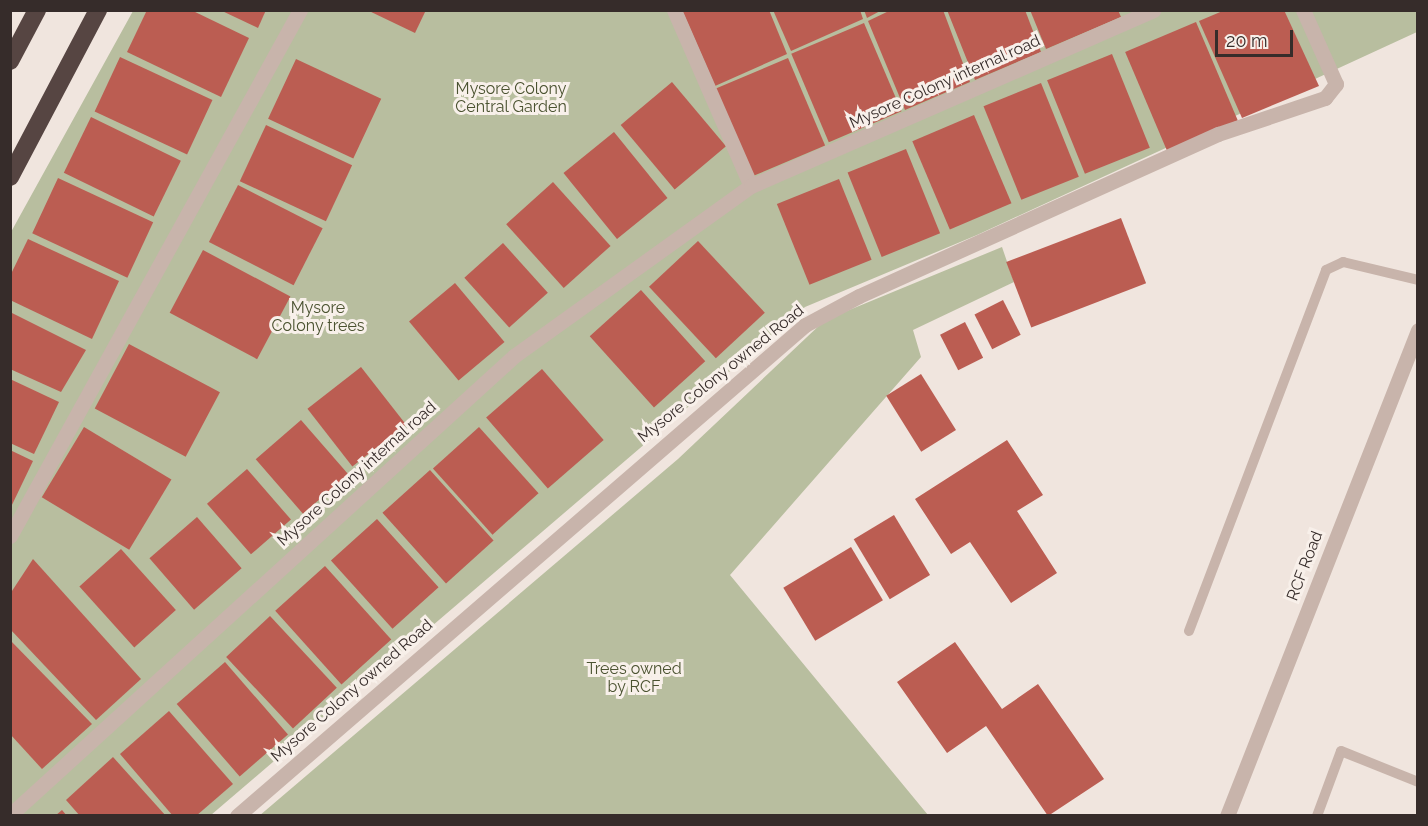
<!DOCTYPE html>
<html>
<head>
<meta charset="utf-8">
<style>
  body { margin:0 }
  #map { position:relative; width:1428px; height:826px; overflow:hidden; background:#f0e5de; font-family:Raleway,sans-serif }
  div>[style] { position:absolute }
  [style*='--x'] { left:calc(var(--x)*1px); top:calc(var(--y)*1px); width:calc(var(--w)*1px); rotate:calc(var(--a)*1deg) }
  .green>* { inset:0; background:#b8be9f }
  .building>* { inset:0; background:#bb5d52; transform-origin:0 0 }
  .service>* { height:10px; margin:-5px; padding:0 5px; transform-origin:5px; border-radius:5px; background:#c8b4ab }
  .minor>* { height:15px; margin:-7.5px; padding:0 7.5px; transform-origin:7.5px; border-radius:7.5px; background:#c8b4ab }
  .tertiary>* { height:15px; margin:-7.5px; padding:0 7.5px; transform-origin:7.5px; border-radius:7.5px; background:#c8b4ab }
  .motorway>* { height:18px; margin:-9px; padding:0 9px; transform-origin:9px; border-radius:9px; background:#564542 }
  span { translate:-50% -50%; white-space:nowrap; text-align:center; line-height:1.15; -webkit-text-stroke:6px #f8f0ea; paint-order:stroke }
  .street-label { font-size:16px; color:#362c2a }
  .park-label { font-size:16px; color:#4a5230 }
  .frame { position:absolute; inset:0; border:12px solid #362c2a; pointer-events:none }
  .scale { position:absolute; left:1215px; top:30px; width:78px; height:27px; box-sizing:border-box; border:3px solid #362c2a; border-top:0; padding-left:8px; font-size:18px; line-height:21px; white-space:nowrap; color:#362c2a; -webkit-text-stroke:4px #f8f0ea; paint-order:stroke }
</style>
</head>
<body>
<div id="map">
  <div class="green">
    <i style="clip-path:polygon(133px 11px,1417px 11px,1417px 32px,977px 235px,805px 307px,211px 815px,11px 816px,11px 232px)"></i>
    <i style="clip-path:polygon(1002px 247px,1014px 282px,913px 330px,921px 357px,730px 575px,928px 815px,259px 816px,678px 459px,825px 320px)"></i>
  </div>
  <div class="building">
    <i style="clip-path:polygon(147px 10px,191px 10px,249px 38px,221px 97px,127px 52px)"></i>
    <i style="clip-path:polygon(220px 10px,266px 10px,258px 28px)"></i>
    <i style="clip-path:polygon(367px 10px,426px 10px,415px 33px)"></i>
    <i style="clip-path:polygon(682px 10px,769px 10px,787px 54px,715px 86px)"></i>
    <i style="clip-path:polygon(773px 10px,860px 10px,863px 19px,791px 51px)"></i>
    <i style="clip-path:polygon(864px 10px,882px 10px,867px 18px)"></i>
    <i style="clip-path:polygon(891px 10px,943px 10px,970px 82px,905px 110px,868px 21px)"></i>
    <i style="clip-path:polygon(947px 10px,1025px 10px,1041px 52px,975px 80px)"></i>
    <i style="clip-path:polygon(1030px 10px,1118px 10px,1121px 17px,1046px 49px)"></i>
    <i style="clip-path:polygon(1225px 10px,1284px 10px,1319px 86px,1242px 118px,1199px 21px)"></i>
    <i style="left:1196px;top:22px;width:107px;height:77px;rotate:67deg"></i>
    <i style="left:864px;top:23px;width:96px;height:79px;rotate:67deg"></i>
    <i style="left:1112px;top:54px;width:101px;height:70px;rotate:68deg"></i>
    <i style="left:120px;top:57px;width:102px;height:60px;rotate:25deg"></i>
    <i style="left:788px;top:58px;width:95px;height:79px;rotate:67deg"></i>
    <i style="left:296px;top:59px;width:94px;height:66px;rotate:25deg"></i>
    <i style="left:672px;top:82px;width:84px;height:67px;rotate:50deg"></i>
    <i style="left:1041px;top:83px;width:101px;height:62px;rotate:68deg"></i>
    <i style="left:974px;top:115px;width:96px;height:67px;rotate:67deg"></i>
    <i style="left:91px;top:117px;width:100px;height:62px;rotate:26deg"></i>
    <i style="left:266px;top:125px;width:95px;height:62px;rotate:25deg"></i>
    <i style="left:614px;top:132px;width:85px;height:65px;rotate:51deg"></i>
    <i style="left:906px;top:149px;width:91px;height:63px;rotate:68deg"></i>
    <i style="left:58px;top:178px;width:105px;height:61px;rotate:25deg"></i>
    <i style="left:839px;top:179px;width:87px;height:67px;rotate:68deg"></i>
    <i style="left:553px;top:182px;width:86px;height:63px;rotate:48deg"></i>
    <i style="left:238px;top:185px;width:95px;height:64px;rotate:27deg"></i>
    <i style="left:1121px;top:218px;width:70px;height:123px;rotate:69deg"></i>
    <i style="clip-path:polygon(28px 239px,119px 281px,92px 339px,10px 300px,10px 276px)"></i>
    <i style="left:698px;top:241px;width:98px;height:67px;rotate:47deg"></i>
    <i style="left:503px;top:243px;width:67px;height:52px;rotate:48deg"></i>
    <i style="left:203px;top:250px;width:99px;height:71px;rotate:28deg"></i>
    <i style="left:455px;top:283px;width:77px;height:60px;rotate:50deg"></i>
    <i style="left:641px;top:290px;width:96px;height:69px;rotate:48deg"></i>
    <i style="left:1003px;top:300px;width:39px;height:32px;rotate:63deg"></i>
    <i style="clip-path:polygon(10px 312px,86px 350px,61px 392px,10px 369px)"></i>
    <i style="left:965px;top:322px;width:40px;height:28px;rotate:63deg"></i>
    <i style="left:129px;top:344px;width:103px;height:73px;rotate:28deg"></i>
    <i style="left:361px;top:367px;width:73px;height:68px;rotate:52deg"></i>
    <i style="left:542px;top:369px;width:94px;height:74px;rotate:49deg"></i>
    <i style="left:921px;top:374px;width:66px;height:41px;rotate:58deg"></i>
    <i style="clip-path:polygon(10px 379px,59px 402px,34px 454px,10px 443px)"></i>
    <i style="left:301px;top:420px;width:72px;height:60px;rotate:49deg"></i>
    <i style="left:84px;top:427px;width:102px;height:82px;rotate:31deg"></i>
    <i style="left:479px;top:427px;width:89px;height:62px;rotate:48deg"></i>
    <i style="clip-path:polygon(1007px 440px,1043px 495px,1017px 511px,1057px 573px,1011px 603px,970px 542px,951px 554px,915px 499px)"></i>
    <i style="clip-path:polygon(10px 450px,33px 461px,10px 509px)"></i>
    <i style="left:247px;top:469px;width:67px;height:53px;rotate:49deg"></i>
    <i style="left:430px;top:470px;width:95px;height:64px;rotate:48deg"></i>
    <i style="left:894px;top:515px;width:70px;height:47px;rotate:59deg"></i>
    <i style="left:197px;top:517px;width:68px;height:63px;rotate:49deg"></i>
    <i style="left:377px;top:519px;width:92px;height:62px;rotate:48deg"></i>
    <i style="left:851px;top:547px;width:62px;height:79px;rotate:59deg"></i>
    <i style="left:121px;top:549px;width:82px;height:56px;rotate:48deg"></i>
    <i style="clip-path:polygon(33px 559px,141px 679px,96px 720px,10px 629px,10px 594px)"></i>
    <i style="left:325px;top:566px;width:99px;height:67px;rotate:48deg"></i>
    <i style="left:270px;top:616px;width:98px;height:60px;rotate:47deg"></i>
    <i style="clip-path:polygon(10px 640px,92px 724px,42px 769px,10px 734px)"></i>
    <i style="clip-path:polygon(955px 642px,1002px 709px,1038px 684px,1104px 779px,1048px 816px,986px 726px,947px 753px,897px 682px)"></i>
    <i style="left:225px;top:662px;width:96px;height:64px;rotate:49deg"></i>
    <i style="clip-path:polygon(169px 711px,233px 784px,196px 816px,173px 816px,120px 754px)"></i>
    <i style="clip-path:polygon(113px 757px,166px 816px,80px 816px,66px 800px)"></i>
    <i style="clip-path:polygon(62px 810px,67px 816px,55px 816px)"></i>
  </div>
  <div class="service">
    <i style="--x:1189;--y:631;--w:386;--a:-69.2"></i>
    <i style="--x:1326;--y:270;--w:19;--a:-25"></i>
    <i style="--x:1343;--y:262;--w:77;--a:13.5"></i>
    <i style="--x:1317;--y:816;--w:69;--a:-69.7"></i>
    <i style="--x:1341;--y:751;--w:83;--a:21.9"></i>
  </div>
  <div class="minor">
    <i style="--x:674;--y:10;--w:192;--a:66.4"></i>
    <i style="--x:10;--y:536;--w:601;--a:-61.13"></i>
    <i style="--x:10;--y:815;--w:682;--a:-42.32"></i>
    <i style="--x:514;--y:356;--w:292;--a:-35.7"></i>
    <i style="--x:751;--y:186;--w:439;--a:-23.6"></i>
    <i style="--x:237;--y:816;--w:751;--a:-40.84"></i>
    <i style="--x:805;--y:325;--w:61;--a:-28.2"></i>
    <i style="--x:859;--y:296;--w:394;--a:-24.3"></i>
    <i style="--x:1218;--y:134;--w:113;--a:-18.6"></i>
    <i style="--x:1325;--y:98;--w:18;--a:-52"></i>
    <i style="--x:1336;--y:84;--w:81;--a:-114"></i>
  </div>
  <div class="tertiary">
    <i style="--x:1227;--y:816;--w:522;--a:-68.54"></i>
  </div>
  <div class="motorway">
    <i style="--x:10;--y:61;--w:58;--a:-62.1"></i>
    <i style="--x:10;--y:177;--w:189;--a:-62.2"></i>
  </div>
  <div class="street-label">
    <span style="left:945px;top:82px;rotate:-24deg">Mysore Colony internal road</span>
    <span style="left:721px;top:374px;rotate:-39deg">Mysore Colony owned Road</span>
    <span style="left:357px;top:474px;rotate:-42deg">Mysore Colony internal road</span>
    <span style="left:1305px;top:566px;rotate:-69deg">RCF Road</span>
    <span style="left:352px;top:691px;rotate:-41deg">Mysore Colony owned Road</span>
  </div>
  <div class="park-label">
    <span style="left:511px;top:98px">Mysore Colony<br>Central Garden</span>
    <span style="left:318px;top:317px">Mysore<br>Colony trees</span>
    <span style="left:634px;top:678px">Trees owned<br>by RCF</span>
  </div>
  <div class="frame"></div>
  <div class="scale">20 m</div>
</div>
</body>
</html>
